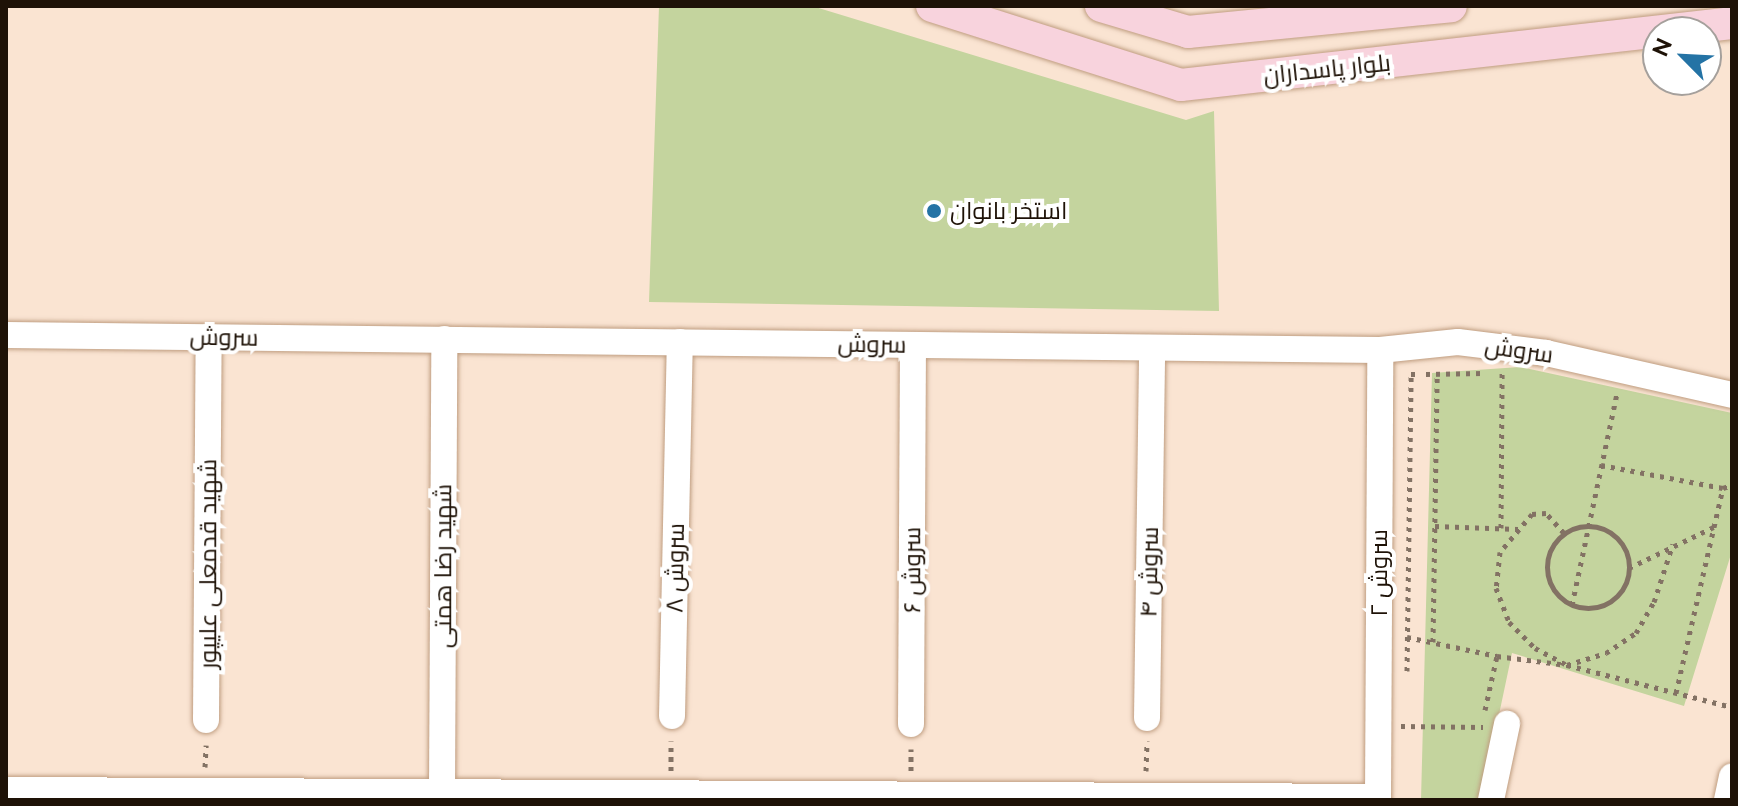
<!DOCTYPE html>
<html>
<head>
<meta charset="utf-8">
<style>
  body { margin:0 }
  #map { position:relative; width:1738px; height:806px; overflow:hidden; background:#fae4d2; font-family:Raleway,Cairo,sans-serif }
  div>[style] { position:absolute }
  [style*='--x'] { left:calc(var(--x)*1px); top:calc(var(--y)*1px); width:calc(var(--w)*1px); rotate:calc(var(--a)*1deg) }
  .green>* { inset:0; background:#c4d49e }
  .path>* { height:5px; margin-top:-2.5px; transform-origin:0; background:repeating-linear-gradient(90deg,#837264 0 4px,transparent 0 10px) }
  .path>.ring { margin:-2.5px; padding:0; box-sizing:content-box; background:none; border:5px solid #837264; border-radius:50% }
  .roads { filter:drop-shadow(0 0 2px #bf9d80) drop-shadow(0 0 2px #bf9d80) }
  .minor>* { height:26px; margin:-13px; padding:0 13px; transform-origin:13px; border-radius:13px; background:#fff }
  .major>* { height:32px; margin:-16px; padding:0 16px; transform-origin:16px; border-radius:16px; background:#f8d3dd }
  .dots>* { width:22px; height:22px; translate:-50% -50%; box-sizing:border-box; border:4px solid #fff; border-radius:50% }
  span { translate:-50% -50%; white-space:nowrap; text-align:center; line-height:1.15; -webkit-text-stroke:8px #fff; paint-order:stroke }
  .street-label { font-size:24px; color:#1e1207 }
  .poi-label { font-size:24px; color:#1e1207 }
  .left { translate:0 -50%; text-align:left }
  .frame { position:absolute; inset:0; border:8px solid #1e1207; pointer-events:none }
  .north { position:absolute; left:1642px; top:16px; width:80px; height:80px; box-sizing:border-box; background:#fff; border:2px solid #a5a09c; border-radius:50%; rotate:294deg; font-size:22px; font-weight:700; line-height:32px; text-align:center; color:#1e1207 }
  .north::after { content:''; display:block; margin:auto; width:28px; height:36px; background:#2473a5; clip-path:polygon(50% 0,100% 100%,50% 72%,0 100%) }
</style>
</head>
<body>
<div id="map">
  <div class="green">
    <i style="clip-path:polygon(659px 6px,812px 6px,1186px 120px,1214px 111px,1219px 311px,649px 302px)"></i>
    <i style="clip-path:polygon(1520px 367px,1732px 413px,1732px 551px,1684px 706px,1512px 653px,1481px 800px,1421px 800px,1432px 373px)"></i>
  </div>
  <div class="path">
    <i style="--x:1426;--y:374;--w:58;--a:-1"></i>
    <i style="--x:1601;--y:465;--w:124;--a:10.7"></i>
    <i style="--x:1435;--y:526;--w:83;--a:2.1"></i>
    <i class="ring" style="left:1547px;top:526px;width:77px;height:77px"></i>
    <i style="--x:1501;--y:528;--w:155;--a:-89.6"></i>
    <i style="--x:1564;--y:533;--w:27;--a:-132"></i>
    <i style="--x:1546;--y:513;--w:14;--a:176"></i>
    <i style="--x:1532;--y:514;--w:50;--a:130.1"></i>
    <i style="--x:1500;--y:552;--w:36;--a:96"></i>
    <i style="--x:1496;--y:588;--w:36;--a:69"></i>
    <i style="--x:1509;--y:622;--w:37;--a:45"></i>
    <i style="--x:1535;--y:648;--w:36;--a:28"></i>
    <i style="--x:1567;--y:665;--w:41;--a:-17.1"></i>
    <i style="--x:1606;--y:653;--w:36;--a:-34"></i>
    <i style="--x:1636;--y:633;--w:36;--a:-60"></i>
    <i style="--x:1654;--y:602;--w:61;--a:-71.9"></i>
    <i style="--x:1629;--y:568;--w:94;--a:-25.8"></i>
    <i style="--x:1572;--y:605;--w:216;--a:-78"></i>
    <i style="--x:1407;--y:637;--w:92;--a:11.9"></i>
    <i style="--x:1497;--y:656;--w:71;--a:7.3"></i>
    <i style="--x:1567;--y:665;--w:170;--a:14.3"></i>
    <i style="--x:1433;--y:642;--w:268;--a:-89.1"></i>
    <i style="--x:1407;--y:671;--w:297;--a:-89.2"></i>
    <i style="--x:1411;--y:374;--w:5;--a:0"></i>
    <i style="--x:1676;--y:693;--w:210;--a:-77.1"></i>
    <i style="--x:1723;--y:488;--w:9;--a:-18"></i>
    <i style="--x:1485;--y:710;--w:55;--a:-77.5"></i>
    <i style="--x:1401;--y:726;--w:82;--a:0.7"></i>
    <i style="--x:205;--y:767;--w:22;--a:-87"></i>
    <i style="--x:671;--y:771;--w:30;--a:-90"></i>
    <i style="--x:911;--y:771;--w:22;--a:-90"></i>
    <i style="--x:1146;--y:771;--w:30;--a:-88"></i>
  </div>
  <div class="roads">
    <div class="minor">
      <i style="--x:6;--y:335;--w:1374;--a:0.63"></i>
      <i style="--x:1380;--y:350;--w:78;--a:-5.9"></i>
      <i style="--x:1458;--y:342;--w:89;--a:7.1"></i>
      <i style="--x:1546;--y:353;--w:191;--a:12.7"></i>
      <i style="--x:672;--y:716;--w:374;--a:-88.8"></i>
      <i style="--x:1147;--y:718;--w:370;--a:-89.2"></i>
      <i style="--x:206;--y:720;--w:383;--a:-89.6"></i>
      <i style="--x:911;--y:724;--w:379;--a:-89.7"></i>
      <i style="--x:6;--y:790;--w:1372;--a:0.29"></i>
      <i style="--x:442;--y:792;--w:453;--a:-89.7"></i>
      <i style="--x:1378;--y:800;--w:450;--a:-89.7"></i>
      <i style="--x:1491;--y:800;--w:78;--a:-78.1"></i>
      <i style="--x:1727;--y:800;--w:24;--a:-78"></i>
    </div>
    <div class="major">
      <i style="--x:932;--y:6;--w:261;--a:17.6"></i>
      <i style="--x:1181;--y:85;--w:554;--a:-6.42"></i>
      <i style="--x:1101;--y:6;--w:91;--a:16.6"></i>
      <i style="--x:1188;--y:32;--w:264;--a:-5.6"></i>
    </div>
  </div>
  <div class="dots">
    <i style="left:934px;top:211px;background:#2473a5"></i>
  </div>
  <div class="street-label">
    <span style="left:1327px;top:69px;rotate:-6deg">بلوار پاسداران</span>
    <span style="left:224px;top:337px;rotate:1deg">سروش</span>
    <span style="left:872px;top:344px;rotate:1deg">سروش</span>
    <span style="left:1519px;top:350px;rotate:8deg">سروش</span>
    <span style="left:208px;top:564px;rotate:-90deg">شهید قدمعلی علیپور</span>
    <span style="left:443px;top:566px;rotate:-90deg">شهید رضا همتی</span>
    <span style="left:675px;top:568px;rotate:-89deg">سروش ۸</span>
    <span style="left:912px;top:570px;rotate:-90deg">سروش ۶</span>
    <span style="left:1149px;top:572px;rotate:-89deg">سروش ۴</span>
    <span style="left:1379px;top:573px;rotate:-90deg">سروش ۲</span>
  </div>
  <div class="poi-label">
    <span class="left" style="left:950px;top:211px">استخر بانوان</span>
  </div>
  <div class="frame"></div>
  <div class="north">N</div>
</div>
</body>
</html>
